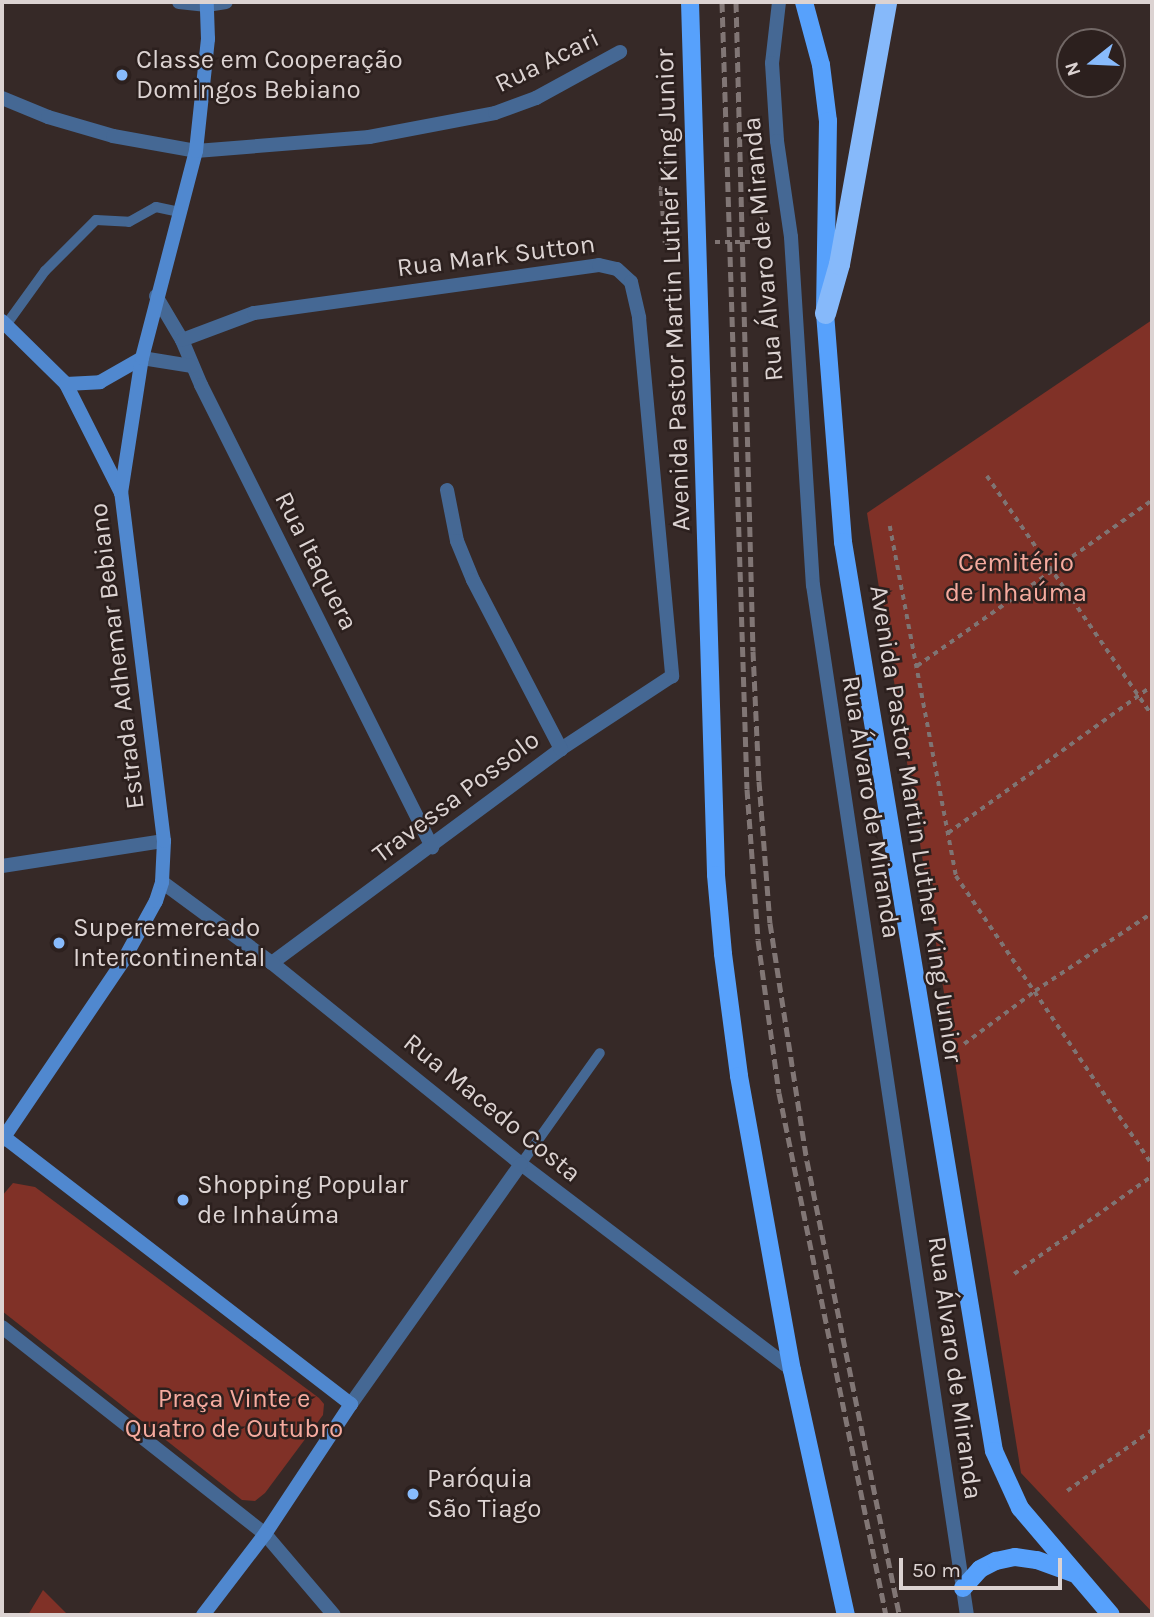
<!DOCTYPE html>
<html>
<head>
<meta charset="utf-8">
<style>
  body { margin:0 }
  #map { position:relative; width:1154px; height:1617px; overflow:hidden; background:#362927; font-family:Karla,sans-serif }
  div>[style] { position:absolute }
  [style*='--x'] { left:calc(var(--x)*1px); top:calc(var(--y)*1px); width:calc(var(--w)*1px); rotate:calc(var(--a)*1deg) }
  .green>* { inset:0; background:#803127 }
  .path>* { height:3.5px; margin-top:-1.75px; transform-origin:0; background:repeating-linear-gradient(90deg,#7f7473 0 5px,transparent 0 10px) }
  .service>* { height:10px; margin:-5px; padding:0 5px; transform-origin:5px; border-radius:5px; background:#456894 }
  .minor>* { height:14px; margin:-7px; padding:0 7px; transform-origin:7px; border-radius:7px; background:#456894 }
  .tertiary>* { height:14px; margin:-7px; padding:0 7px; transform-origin:7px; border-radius:7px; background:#456894 }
  .secondary>* { height:14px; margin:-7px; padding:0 7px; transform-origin:7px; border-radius:7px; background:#5088cf }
  .primary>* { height:18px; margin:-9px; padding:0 9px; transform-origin:9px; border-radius:9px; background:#57a1fc }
  .motorway>* { height:21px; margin:-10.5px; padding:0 10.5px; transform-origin:10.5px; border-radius:10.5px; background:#86b9fa }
  .rail>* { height:5px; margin-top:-2.5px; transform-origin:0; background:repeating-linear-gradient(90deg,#817675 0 10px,transparent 0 15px) }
  .dots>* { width:19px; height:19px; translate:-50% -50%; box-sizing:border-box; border:4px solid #2c201e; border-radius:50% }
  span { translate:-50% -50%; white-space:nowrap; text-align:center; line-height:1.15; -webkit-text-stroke:5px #2c201e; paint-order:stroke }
  .poi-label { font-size:26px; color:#dcd3d2 }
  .left { translate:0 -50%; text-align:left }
  .street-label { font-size:26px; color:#dcd3d2 }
  .park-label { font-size:26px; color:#f6ab9f }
  .frame { position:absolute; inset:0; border:4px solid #dcd3d2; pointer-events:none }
  .north { position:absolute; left:1056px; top:28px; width:70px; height:70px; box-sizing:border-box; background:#2c201e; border:2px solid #726866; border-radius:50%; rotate:252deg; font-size:19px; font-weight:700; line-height:28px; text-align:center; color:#dcd3d2 }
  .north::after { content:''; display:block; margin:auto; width:24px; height:32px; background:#88bbfc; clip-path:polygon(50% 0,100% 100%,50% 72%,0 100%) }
  .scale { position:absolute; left:899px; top:1558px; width:163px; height:32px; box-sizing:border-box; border:4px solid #dcd3d2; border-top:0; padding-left:9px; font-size:21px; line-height:24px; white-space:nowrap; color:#dcd3d2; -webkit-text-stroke:5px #2c201e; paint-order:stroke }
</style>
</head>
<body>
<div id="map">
  <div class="green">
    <i style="clip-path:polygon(1152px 320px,1152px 1612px,1021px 1473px,867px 513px)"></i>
    <i style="clip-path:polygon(13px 1183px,35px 1187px,319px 1398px,324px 1404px,323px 1415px,265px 1493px,255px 1501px,242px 1500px,2px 1311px,2px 1196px)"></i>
    <i style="clip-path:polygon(43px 1590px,68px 1615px,28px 1615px)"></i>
  </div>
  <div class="path">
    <i style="--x:677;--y:156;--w:12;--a:175"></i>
    <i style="--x:665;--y:157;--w:34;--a:97"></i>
    <i style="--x:661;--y:191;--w:52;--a:85.6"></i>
    <i style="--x:665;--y:243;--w:14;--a:0"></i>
    <i style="--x:715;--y:242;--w:45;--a:0"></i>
    <i style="--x:760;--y:242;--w:72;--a:-88.4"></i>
    <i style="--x:987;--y:476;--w:290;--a:55.4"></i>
    <i style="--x:890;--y:526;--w:356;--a:79.3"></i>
    <i style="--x:956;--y:876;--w:348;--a:55.8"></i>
    <i style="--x:917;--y:666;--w:288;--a:-35.2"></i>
    <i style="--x:948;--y:833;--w:251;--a:-35.8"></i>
    <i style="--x:964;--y:1044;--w:89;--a:-36.7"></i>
    <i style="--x:1035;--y:991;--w:141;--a:-33.7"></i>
    <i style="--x:1014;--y:1274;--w:169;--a:-35.4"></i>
    <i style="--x:1067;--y:1491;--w:105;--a:-35.7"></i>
  </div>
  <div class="service">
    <i style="--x:6;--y:325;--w:67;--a:-54.2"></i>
    <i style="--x:45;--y:271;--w:72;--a:-45"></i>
    <i style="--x:96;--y:220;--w:33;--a:3"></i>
    <i style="--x:129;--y:222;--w:31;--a:-29"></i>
    <i style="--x:156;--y:207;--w:24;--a:12"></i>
    <i style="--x:521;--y:1164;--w:136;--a:-54.6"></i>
  </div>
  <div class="minor">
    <i style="--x:179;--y:2;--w:28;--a:6"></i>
    <i style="--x:207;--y:5;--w:19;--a:-9"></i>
    <i style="--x:2;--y:98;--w:50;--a:22.4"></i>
    <i style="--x:48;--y:117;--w:68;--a:16.3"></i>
    <i style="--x:113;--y:136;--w:84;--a:10.2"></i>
    <i style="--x:196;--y:151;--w:174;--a:-4.6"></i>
    <i style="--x:369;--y:137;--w:128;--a:-10.8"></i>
    <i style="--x:495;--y:113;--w:44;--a:-20.1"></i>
    <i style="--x:536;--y:98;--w:96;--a:-28.7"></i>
    <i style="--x:156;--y:296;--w:51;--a:59.4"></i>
    <i style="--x:182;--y:340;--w:49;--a:67.1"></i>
    <i style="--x:201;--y:385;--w:517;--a:63.43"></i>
    <i style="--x:182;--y:340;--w:77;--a:-20.6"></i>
    <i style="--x:254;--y:313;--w:348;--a:-7.9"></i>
    <i style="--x:599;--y:265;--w:18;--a:13"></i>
    <i style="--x:617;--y:269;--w:19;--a:43"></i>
    <i style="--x:631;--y:282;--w:37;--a:77"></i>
    <i style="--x:639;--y:318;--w:360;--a:84.7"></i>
    <i style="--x:672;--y:676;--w:133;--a:146.7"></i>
    <i style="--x:561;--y:749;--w:360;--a:143.5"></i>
    <i style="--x:142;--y:358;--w:51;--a:9.1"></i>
    <i style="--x:447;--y:490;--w:52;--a:78.9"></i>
    <i style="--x:457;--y:541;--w:42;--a:67.7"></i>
    <i style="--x:473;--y:580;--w:191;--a:62.5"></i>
    <i style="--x:2;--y:866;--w:164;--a:-8.8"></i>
    <i style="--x:162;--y:882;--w:137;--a:36.4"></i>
    <i style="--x:272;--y:963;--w:320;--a:38.9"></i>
    <i style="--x:521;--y:1164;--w:340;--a:37.2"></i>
    <i style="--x:2;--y:1327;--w:335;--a:38.2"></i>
    <i style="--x:265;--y:1534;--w:106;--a:49.6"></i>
    <i style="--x:351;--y:1404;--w:294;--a:-54.7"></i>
  </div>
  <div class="tertiary">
    <i style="--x:779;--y:2;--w:61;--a:96.5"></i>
    <i style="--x:772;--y:63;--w:78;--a:86.3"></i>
    <i style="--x:777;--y:141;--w:97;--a:81.7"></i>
    <i style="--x:791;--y:237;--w:349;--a:86.4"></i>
    <i style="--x:813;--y:585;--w:1041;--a:81.5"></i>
  </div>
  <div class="secondary">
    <i style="--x:2;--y:321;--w:90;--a:44.5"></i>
    <i style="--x:66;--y:384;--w:122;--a:63.2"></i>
    <i style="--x:66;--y:384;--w:34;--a:-3"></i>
    <i style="--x:100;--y:382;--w:48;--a:-29.7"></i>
    <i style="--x:4;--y:1137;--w:438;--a:37.6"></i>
    <i style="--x:351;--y:1404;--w:156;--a:123.5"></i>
    <i style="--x:265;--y:1534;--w:102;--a:127.4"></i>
    <i style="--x:2;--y:1140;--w:216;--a:-55.9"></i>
    <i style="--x:123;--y:961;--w:68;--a:-61.2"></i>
    <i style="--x:156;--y:901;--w:20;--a:-72"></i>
    <i style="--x:162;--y:882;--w:41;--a:-87.2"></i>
    <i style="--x:164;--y:841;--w:351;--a:-97"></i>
    <i style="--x:121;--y:493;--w:137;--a:-81.2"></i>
    <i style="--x:142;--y:358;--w:214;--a:-75.4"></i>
    <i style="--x:196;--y:151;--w:113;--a:-83.9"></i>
    <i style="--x:208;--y:39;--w:37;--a:-92"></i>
  </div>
  <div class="primary">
    <i style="--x:690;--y:2;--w:873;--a:88.29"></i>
    <i style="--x:716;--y:875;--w:79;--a:84.9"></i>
    <i style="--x:723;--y:954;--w:123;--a:82.5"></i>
    <i style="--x:739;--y:1076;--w:299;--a:79.8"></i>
    <i style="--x:792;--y:1370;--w:251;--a:77.6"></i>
    <i style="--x:804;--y:2;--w:65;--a:74.9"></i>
    <i style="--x:821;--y:65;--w:56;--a:82.9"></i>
    <i style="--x:828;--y:121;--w:192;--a:90.9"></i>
    <i style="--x:825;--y:313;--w:230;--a:85.5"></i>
    <i style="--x:843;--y:542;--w:921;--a:80.57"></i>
    <i style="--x:994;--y:1451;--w:63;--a:65.5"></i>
    <i style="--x:1020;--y:1508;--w:140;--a:49.6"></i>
    <i style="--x:963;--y:1588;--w:25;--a:-48"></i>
    <i style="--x:980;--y:1569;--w:18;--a:-27"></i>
    <i style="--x:996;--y:1561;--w:19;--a:-12"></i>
    <i style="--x:1015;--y:1557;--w:22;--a:8"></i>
    <i style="--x:1037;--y:1560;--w:38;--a:20"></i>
  </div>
  <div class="motorway">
    <i style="--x:825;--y:313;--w:51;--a:-74.1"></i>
    <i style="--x:839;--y:264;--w:266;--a:-79.8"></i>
  </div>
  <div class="rail">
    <i style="--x:722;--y:2;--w:787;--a:88.18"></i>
    <i style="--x:747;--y:789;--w:151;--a:85.8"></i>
    <i style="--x:758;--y:940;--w:154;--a:82.2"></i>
    <i style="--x:779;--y:1093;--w:533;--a:78.42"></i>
    <i style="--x:736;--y:2;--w:649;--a:88.5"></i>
    <i style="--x:753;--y:651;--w:130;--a:87.4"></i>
    <i style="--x:759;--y:781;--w:142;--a:85.6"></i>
    <i style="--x:770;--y:923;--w:241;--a:81.2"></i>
    <i style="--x:807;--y:1161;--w:463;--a:78.5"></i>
  </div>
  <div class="dots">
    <i style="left:122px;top:75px;background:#88bbfc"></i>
    <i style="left:59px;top:943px;background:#88bbfc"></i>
    <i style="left:183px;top:1200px;background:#88bbfc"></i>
    <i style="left:413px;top:1494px;background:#88bbfc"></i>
  </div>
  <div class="poi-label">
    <span class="left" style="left:136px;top:75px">Classe em Cooperação<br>Domingos Bebiano</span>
    <span class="left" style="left:73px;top:943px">Superemercado<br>Intercontinental</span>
    <span class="left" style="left:197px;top:1200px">Shopping Popular<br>de Inhaúma</span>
    <span class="left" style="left:427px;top:1494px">Paróquia<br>São Tiago</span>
  </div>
  <div class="street-label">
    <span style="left:547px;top:61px;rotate:-26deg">Rua Acari</span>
    <span style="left:763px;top:249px;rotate:-95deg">Rua Álvaro de Miranda</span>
    <span style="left:496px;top:256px;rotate:-7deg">Rua Mark Sutton</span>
    <span style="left:673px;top:290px;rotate:-92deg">Avenida Pastor Martin Luther King Junior</span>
    <span style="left:316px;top:561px;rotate:63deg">Rua Itaquera</span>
    <span style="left:117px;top:656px;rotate:-97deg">Estrada Adhemar Bebiano</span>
    <span style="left:456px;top:797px;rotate:-37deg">Travessa Possolo</span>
    <span style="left:871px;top:807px;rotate:81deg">Rua Álvaro de Miranda</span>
    <span style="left:916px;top:824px;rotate:81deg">Avenida Pastor Martin Luther King Junior</span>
    <span style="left:492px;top:1108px;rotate:39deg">Rua Macedo Costa</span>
    <span style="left:955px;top:1368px;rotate:82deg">Rua Álvaro de Miranda</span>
  </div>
  <div class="park-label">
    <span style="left:1016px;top:578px">Cemitério<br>de Inhaúma</span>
    <span style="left:234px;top:1414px">Praça Vinte e<br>Quatro de Outubro</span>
  </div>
  <div class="frame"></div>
  <div class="north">N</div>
  <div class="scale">50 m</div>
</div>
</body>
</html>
